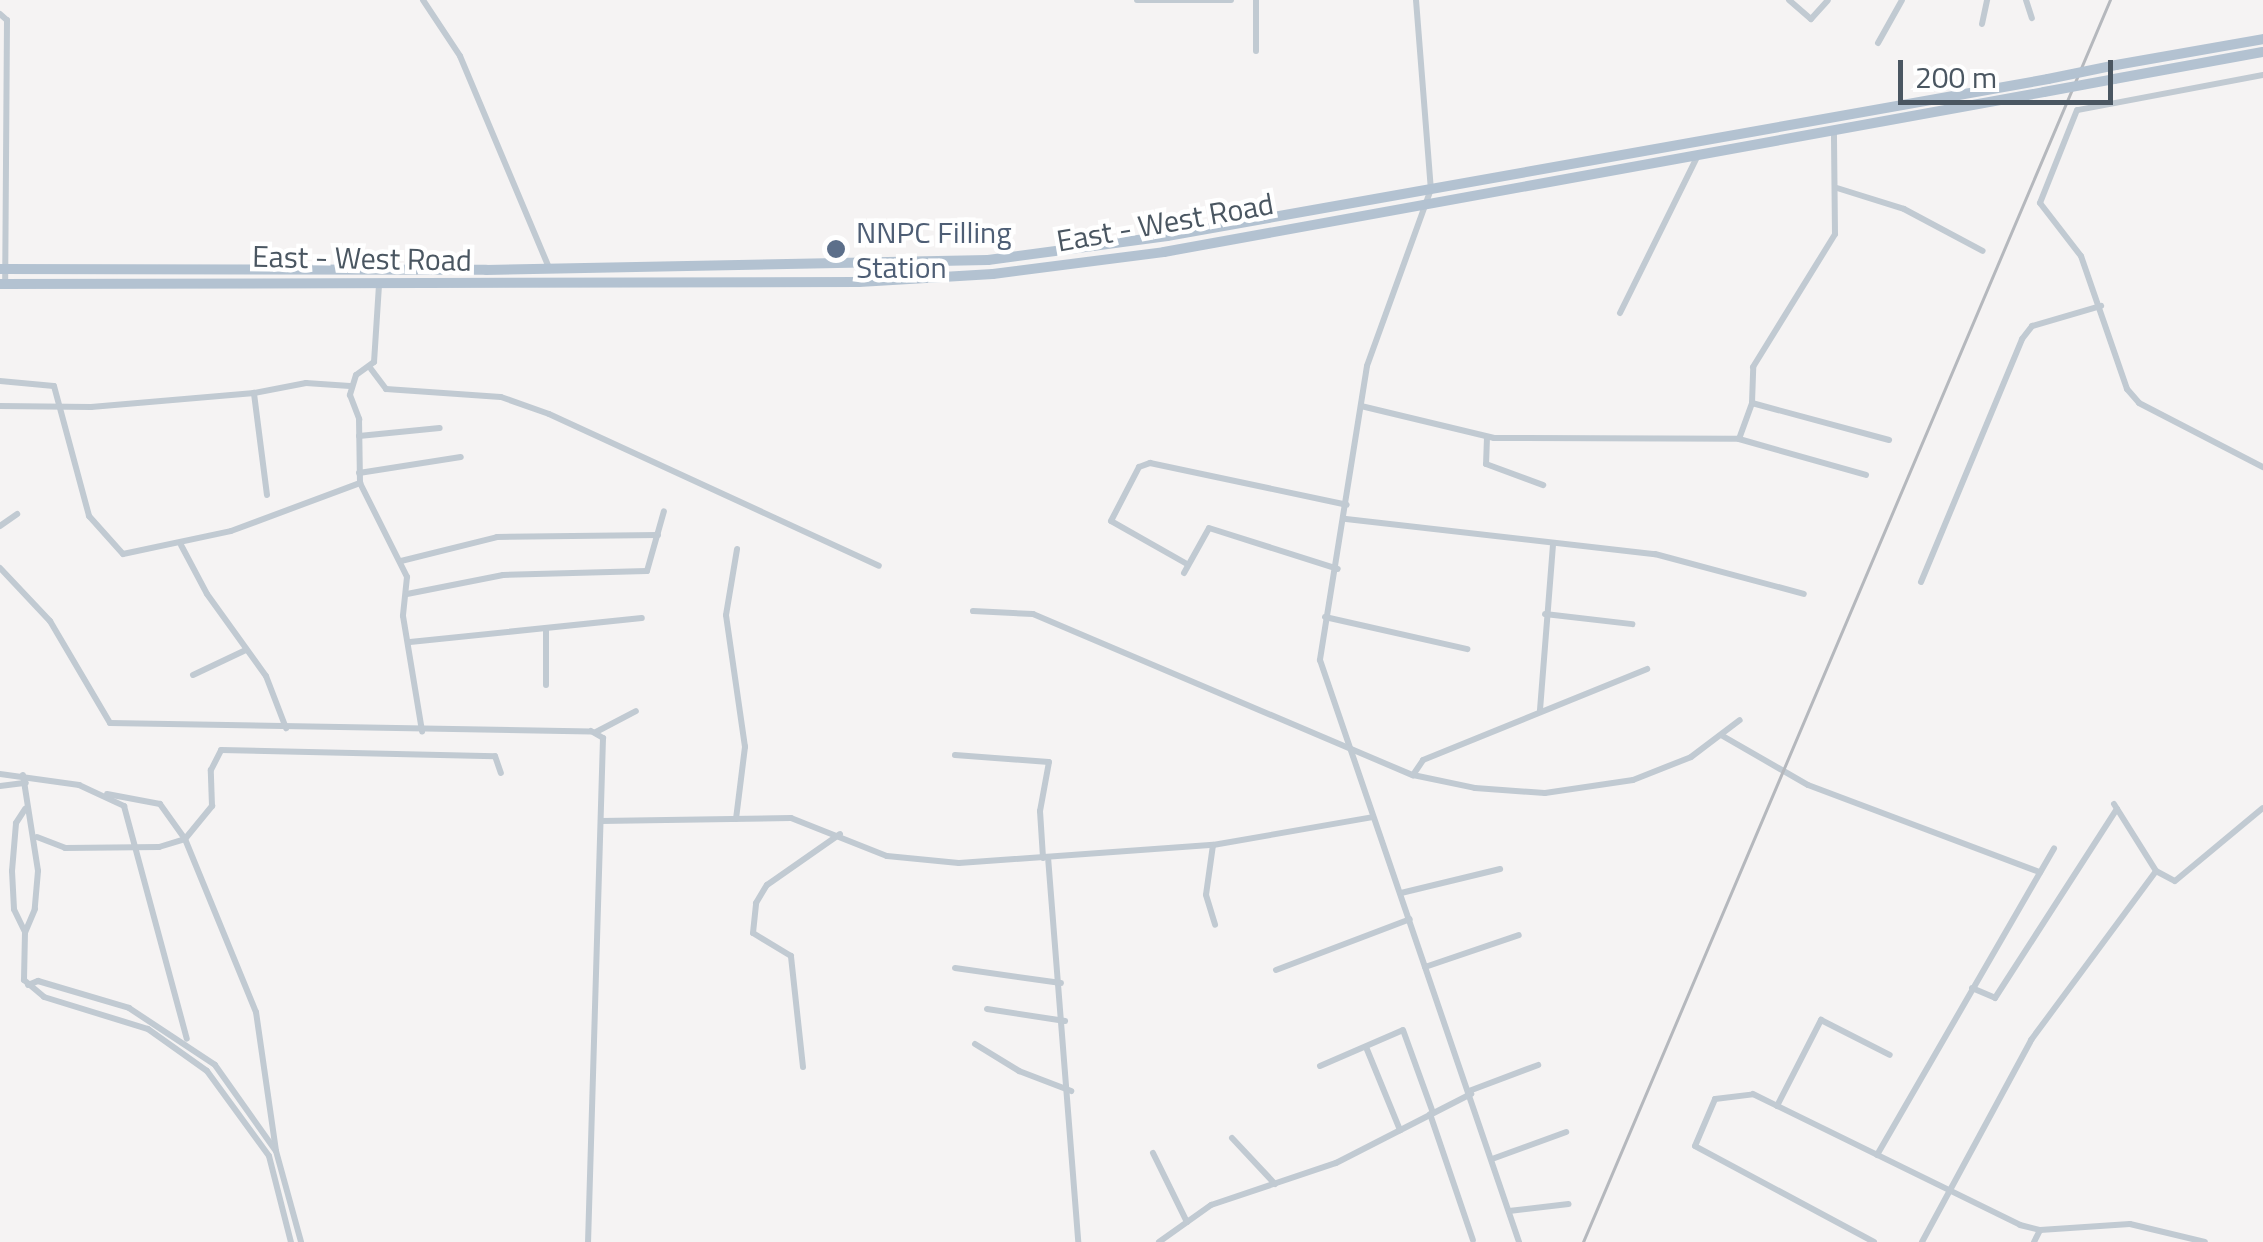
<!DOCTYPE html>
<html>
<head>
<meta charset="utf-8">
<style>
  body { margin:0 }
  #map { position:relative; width:2263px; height:1242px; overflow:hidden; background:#f5f3f3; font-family:"Titillium Web",sans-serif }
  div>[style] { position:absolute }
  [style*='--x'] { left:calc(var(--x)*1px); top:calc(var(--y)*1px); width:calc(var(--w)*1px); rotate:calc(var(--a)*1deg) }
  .minor>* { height:6px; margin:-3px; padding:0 3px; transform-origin:3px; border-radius:3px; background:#c1cad2 }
  .primary>* { height:10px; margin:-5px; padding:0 5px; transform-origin:5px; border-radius:5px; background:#b3c2d1 }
  .rail>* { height:2.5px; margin:-1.25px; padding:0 1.25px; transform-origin:1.25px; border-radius:1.25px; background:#b5b8bd }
  .primary-bridge>* { height:10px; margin:-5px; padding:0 5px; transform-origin:5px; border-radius:5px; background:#b3c2d1 }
  .dots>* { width:28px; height:28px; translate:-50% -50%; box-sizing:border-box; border:5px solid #fff; border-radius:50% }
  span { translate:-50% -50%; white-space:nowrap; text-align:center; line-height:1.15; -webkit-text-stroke:9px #fff; paint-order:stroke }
  .street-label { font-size:30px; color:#4a5661 }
  .service-label { font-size:30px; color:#4e5e75 }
  .left { translate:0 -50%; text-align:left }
  .scale { position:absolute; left:1898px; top:60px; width:215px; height:45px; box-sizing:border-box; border:5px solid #4a5661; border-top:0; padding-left:12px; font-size:30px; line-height:35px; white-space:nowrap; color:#4a5661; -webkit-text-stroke:8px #fff; paint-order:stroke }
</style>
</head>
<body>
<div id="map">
  <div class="minor">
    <i style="--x:423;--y:0;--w:67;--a:56.5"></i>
    <i style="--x:460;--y:56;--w:230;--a:67.2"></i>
    <i style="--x:1137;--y:0;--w:94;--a:0"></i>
    <i style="--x:1256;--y:0;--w:51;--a:90"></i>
    <i style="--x:1416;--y:0;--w:190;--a:85.5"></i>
    <i style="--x:1431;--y:189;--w:188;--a:109.9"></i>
    <i style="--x:1367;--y:366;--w:298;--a:99.1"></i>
    <i style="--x:1320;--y:660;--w:615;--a:71.12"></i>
    <i style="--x:1789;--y:0;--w:29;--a:41"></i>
    <i style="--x:1811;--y:19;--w:25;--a:-48"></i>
    <i style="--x:2026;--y:0;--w:19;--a:72"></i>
    <i style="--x:0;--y:14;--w:9;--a:41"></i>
    <i style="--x:7;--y:20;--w:264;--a:90.4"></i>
    <i style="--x:1982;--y:24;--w:25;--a:-78"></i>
    <i style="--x:1878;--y:43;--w:49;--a:-60.8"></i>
    <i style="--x:2263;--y:75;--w:189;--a:169.3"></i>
    <i style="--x:2077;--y:110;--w:100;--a:111.7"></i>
    <i style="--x:2040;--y:203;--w:67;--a:52.3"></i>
    <i style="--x:2081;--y:256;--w:141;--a:70.9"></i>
    <i style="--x:2127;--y:389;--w:18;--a:49"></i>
    <i style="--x:2139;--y:403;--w:140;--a:27.3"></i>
    <i style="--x:1837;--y:188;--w:70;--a:17.4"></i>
    <i style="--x:1904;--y:209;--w:89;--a:28"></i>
    <i style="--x:379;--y:285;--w:77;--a:93.7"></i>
    <i style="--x:374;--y:362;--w:22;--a:144"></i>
    <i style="--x:356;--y:375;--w:21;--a:107"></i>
    <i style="--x:350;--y:395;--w:26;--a:69"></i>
    <i style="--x:359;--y:419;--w:64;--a:89.1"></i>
    <i style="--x:360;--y:483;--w:105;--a:63.4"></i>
    <i style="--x:407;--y:577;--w:39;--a:96"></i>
    <i style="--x:403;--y:616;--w:117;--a:80.6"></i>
    <i style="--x:1620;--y:313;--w:178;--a:-63.7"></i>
    <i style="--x:371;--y:369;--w:25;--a:53"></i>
    <i style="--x:386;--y:389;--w:115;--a:4"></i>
    <i style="--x:501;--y:397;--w:51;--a:19.5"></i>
    <i style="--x:549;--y:414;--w:363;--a:24.7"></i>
    <i style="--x:0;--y:381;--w:54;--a:5.3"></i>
    <i style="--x:54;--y:386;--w:135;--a:74.9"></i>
    <i style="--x:89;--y:516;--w:51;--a:48.2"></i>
    <i style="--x:123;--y:554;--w:110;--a:-12"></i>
    <i style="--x:231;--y:531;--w:138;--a:-20.4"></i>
    <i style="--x:1752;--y:403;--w:142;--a:15.1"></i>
    <i style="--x:0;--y:406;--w:91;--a:0.6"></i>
    <i style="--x:91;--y:407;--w:164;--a:-4.9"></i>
    <i style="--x:1361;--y:406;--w:137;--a:13.5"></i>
    <i style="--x:1494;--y:438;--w:245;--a:0.2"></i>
    <i style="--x:1739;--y:439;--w:132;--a:15.8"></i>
    <i style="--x:359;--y:436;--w:81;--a:-5.6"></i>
    <i style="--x:1487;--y:437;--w:27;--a:92"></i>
    <i style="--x:1486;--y:464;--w:61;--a:20.2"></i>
    <i style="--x:1739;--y:439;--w:38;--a:-70"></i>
    <i style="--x:1752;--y:403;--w:36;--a:-88"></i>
    <i style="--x:1753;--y:367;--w:156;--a:-58.3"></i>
    <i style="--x:1835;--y:234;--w:104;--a:-90.6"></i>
    <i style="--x:359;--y:473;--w:103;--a:-8.9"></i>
    <i style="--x:267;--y:495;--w:103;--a:-97.3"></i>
    <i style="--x:254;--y:393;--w:53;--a:-10.9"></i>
    <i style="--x:306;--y:383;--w:44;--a:3.9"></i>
    <i style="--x:1346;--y:519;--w:311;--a:6.5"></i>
    <i style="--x:1655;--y:554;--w:154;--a:15"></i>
    <i style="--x:0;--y:526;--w:21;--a:-35"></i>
    <i style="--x:181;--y:545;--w:55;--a:62"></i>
    <i style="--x:207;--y:594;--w:101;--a:54.3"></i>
    <i style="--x:266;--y:676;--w:56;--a:69"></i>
    <i style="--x:401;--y:561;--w:99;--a:-14"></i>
    <i style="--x:497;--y:537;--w:161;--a:-0.7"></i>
    <i style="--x:1187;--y:564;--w:87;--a:-150.5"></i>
    <i style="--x:1111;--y:521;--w:61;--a:-62.6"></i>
    <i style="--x:1139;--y:467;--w:12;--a:-20"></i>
    <i style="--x:1150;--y:463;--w:201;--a:12"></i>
    <i style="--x:0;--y:568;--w:73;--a:46.7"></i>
    <i style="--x:50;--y:621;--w:118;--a:59.5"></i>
    <i style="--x:110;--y:723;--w:481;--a:1"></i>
    <i style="--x:591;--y:731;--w:14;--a:30"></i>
    <i style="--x:603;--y:738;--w:504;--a:91.7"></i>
    <i style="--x:1184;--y:573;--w:51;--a:-60.9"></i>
    <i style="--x:1209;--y:528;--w:135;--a:17.6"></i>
    <i style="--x:1921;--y:582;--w:263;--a:-67.4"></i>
    <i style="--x:2022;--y:339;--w:16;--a:-52"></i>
    <i style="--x:2032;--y:326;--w:72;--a:-16.2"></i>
    <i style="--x:407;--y:594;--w:98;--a:-11.2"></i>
    <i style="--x:503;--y:575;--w:144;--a:-1.6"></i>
    <i style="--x:647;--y:571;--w:62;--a:-74.2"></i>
    <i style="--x:973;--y:611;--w:60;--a:2.9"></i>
    <i style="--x:1033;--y:614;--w:413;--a:23"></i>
    <i style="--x:1413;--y:775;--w:63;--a:11.8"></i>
    <i style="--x:1475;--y:788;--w:70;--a:4.1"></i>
    <i style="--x:1545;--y:793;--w:89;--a:-8.4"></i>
    <i style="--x:1633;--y:780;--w:62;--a:-21.6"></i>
    <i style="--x:1691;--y:757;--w:61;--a:-37.1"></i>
    <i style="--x:1545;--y:614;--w:88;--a:6.6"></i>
    <i style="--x:1325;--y:617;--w:146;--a:12.7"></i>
    <i style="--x:546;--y:628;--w:57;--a:90"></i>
    <i style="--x:410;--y:642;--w:233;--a:-5.9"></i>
    <i style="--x:193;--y:675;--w:59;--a:-25.3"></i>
    <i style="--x:1540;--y:710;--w:166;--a:-85.5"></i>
    <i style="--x:596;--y:732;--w:45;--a:-27.7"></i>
    <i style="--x:1721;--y:735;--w:100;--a:29.9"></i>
    <i style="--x:1808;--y:785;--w:248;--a:20.6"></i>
    <i style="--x:955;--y:755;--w:94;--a:4.3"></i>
    <i style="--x:1049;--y:762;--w:50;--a:100.4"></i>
    <i style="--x:1040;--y:811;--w:47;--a:86.3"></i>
    <i style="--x:0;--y:774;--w:80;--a:7.9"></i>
    <i style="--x:79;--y:785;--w:50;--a:25"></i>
    <i style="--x:124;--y:806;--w:241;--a:74.9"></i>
    <i style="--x:23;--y:775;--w:97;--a:81.1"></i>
    <i style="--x:38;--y:871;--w:38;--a:95"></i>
    <i style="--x:35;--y:909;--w:25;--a:113"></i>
    <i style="--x:25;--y:932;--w:48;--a:91.2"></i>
    <i style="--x:24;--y:980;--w:26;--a:40"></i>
    <i style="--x:44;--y:997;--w:109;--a:17.1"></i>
    <i style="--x:148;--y:1029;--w:72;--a:35.4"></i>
    <i style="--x:207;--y:1071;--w:105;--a:53.9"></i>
    <i style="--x:269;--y:1156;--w:89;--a:75.7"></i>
    <i style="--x:1413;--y:775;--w:18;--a:-56"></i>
    <i style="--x:1423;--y:760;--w:242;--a:-22.1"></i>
    <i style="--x:0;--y:786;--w:26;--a:-7"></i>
    <i style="--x:107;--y:794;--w:54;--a:10.7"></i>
    <i style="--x:160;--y:804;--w:43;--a:54.5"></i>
    <i style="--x:185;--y:839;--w:187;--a:67.7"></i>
    <i style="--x:256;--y:1012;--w:140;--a:81.8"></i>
    <i style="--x:2114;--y:804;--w:79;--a:57.9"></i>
    <i style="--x:2156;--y:871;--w:21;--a:28"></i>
    <i style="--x:2175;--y:881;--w:114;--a:-39.7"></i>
    <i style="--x:736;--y:819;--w:73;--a:-82.9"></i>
    <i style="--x:745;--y:747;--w:133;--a:-98.2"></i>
    <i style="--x:726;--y:615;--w:67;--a:-80.5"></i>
    <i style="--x:601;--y:821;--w:190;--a:-0.9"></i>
    <i style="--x:791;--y:818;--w:103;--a:21.6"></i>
    <i style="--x:887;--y:856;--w:72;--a:5.6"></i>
    <i style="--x:959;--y:863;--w:255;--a:-4.1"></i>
    <i style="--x:1213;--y:845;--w:162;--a:-9.9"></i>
    <i style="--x:37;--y:837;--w:30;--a:21"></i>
    <i style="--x:65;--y:848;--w:94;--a:-0.6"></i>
    <i style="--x:159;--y:847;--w:27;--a:-17"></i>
    <i style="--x:185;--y:839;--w:43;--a:-50.7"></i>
    <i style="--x:212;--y:806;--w:36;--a:-92"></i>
    <i style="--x:211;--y:770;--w:22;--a:-63"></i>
    <i style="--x:221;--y:750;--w:274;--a:1.3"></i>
    <i style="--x:495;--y:756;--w:18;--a:71"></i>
    <i style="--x:1213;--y:845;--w:50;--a:98"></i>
    <i style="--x:1206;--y:895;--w:31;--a:73"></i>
    <i style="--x:1048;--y:857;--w:386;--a:85.5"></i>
    <i style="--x:1401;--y:893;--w:102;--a:-13.6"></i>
    <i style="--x:25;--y:932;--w:25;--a:-116"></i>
    <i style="--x:14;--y:909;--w:38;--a:-93"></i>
    <i style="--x:12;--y:871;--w:48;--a:-85.2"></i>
    <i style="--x:16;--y:823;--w:17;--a:-57"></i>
    <i style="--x:1425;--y:967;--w:99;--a:-18.8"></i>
    <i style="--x:955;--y:968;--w:107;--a:8.1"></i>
    <i style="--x:1276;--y:970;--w:143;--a:-20.8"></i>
    <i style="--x:28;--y:985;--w:11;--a:-22"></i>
    <i style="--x:38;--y:981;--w:95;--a:16.5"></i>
    <i style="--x:129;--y:1008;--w:103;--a:33.5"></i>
    <i style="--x:215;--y:1065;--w:105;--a:54.7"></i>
    <i style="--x:276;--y:1151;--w:94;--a:74.6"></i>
    <i style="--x:1972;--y:988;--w:25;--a:23"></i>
    <i style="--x:1995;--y:998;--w:225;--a:-57.2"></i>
    <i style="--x:987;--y:1009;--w:79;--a:8.7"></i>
    <i style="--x:975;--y:1044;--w:52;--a:31.5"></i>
    <i style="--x:1019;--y:1071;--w:56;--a:21"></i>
    <i style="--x:1366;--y:1047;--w:90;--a:67.7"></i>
    <i style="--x:1320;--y:1066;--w:90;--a:-23.4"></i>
    <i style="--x:1403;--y:1030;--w:88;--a:70.1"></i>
    <i style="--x:803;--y:1067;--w:112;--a:-96.2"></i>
    <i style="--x:791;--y:956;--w:44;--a:-148.8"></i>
    <i style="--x:753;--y:933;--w:30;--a:-84"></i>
    <i style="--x:756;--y:903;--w:21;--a:-59"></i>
    <i style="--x:767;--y:885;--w:89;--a:-34.9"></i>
    <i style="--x:1469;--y:1091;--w:74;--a:-20.6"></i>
    <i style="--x:1777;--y:1106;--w:97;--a:-62.9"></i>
    <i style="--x:1821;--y:1020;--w:77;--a:26.9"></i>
    <i style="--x:1430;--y:1114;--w:133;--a:71.2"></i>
    <i style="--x:1232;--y:1138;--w:63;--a:46.9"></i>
    <i style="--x:1153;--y:1153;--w:77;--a:63.8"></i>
    <i style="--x:1877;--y:1155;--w:354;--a:-60"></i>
    <i style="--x:1492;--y:1159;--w:79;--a:-20"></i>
    <i style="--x:1509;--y:1211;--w:60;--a:-6.7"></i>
    <i style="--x:1159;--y:1242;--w:64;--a:-35.4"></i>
    <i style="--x:1211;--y:1205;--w:132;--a:-18.6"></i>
    <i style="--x:1336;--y:1163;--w:152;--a:-27.1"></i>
    <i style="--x:1874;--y:1242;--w:203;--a:-151.8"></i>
    <i style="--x:1695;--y:1146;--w:51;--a:-66.9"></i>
    <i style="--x:1715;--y:1099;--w:38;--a:-7"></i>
    <i style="--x:1753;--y:1094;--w:297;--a:26.1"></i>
    <i style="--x:2020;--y:1225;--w:21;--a:14"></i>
    <i style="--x:2040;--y:1230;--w:90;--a:-3.8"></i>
    <i style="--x:2130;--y:1224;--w:77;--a:13.5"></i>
    <i style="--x:1922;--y:1242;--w:230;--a:-61.6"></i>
    <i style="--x:2031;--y:1040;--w:210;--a:-53.5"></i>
    <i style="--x:2034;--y:1242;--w:13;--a:-63"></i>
  </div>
  <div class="primary">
    <i style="--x:2116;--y:65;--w:149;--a:-10"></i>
    <i style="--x:2114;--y:79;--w:151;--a:-10.3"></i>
    <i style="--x:0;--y:269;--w:486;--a:0.1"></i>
    <i style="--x:486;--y:270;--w:502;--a:-1.14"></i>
    <i style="--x:988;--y:260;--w:181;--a:-7.6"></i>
    <i style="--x:1167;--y:236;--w:895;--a:-10.1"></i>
    <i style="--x:0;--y:284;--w:859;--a:-0.13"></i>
    <i style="--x:859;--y:282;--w:134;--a:-3.4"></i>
    <i style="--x:993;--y:274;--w:172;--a:-7.3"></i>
    <i style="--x:1164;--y:252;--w:894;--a:-10.3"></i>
  </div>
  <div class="rail">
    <i style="--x:1583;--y:1242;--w:1349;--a:-67.01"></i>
  </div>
  <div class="primary-bridge">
    <i style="--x:2048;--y:79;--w:69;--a:-11.6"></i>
    <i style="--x:2044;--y:92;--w:71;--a:-10.5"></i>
  </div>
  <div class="dots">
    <i style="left:836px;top:249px;background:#5c6f8a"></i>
  </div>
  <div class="street-label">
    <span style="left:1165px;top:222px;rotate:-10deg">East - West Road</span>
    <span style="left:362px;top:258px;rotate:1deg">East - West Road</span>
  </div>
  <div class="service-label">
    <span class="left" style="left:856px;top:249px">NNPC Filling<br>Station</span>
  </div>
  <div class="scale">200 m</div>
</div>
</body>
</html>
